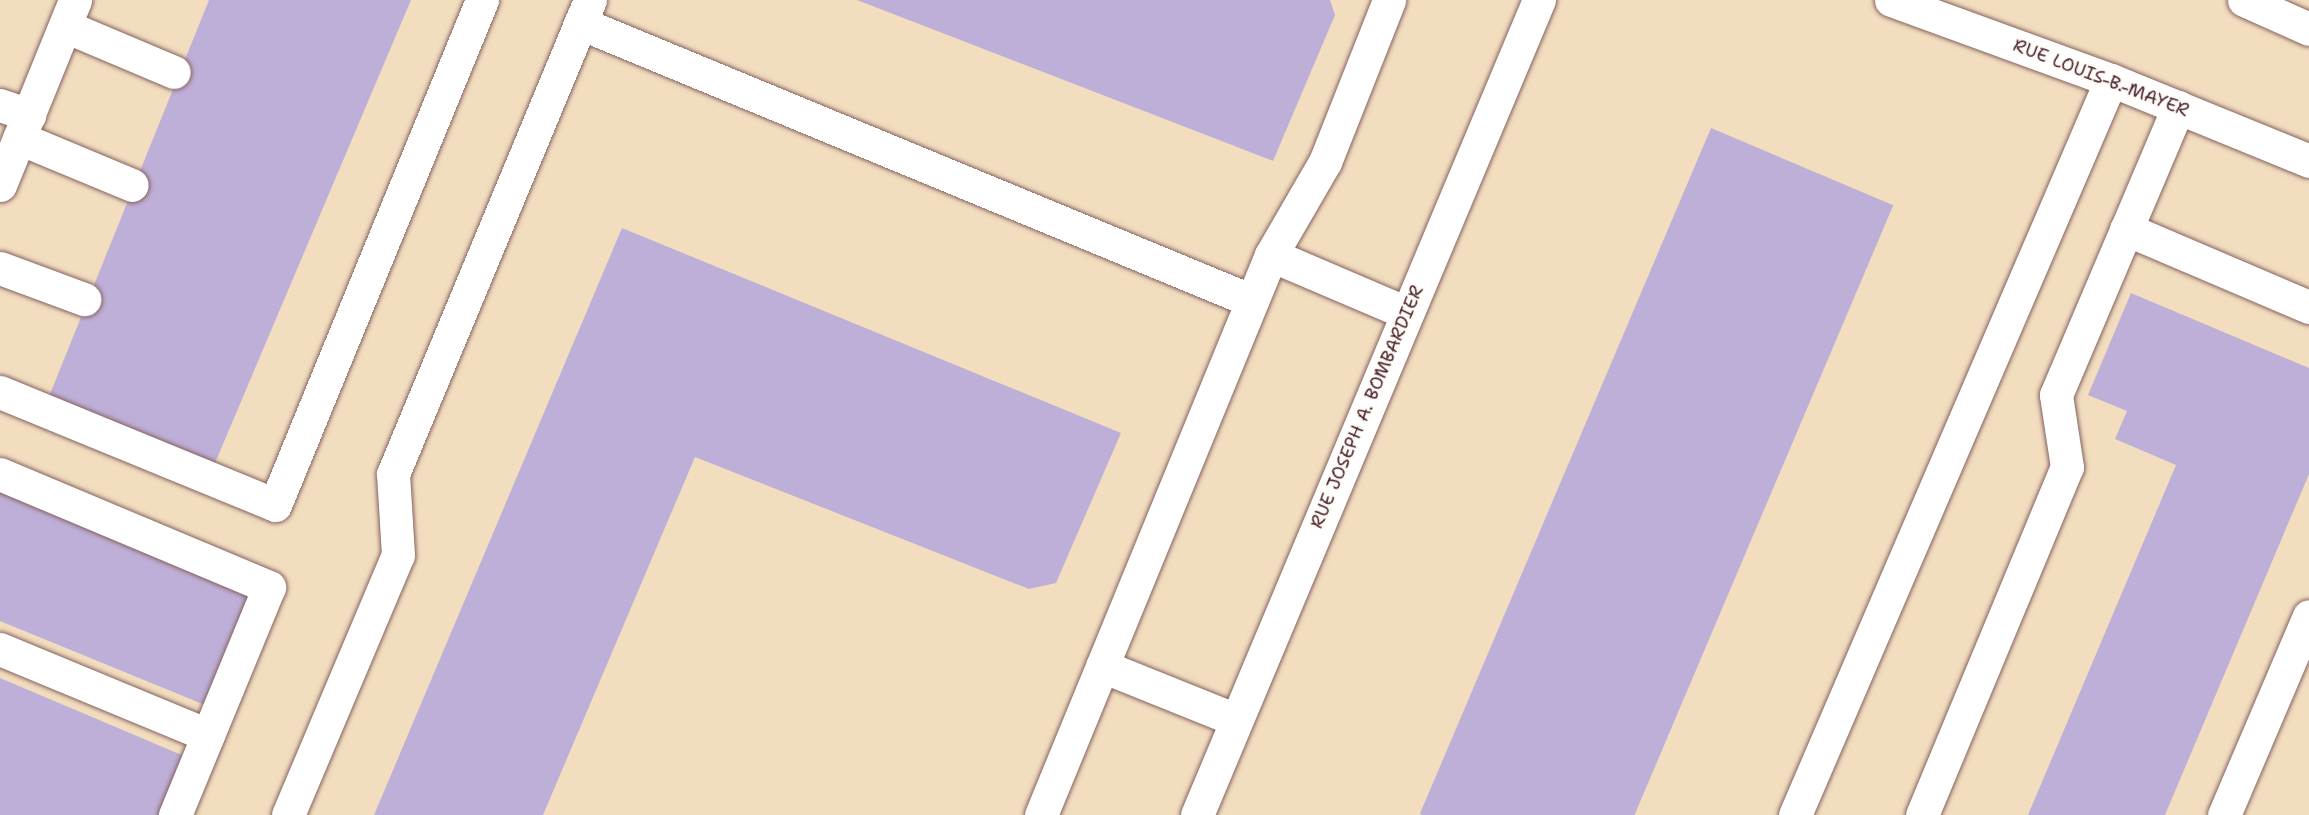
<!DOCTYPE html>
<html>
<head>
<meta charset="utf-8">
<style>
  body { margin:0 }
  #map { position:relative; width:2309px; height:815px; overflow:hidden; background:#f2ddbf; font-family:"Shantell Sans",sans-serif }
  div>[style] { position:absolute }
  [style*='--x'] { left:calc(var(--x)*1px); top:calc(var(--y)*1px); width:calc(var(--w)*1px); rotate:calc(var(--a)*1deg) }
  .building>* { inset:0; background:#beafd8; transform-origin:0 0 }
  .roads { filter:drop-shadow(0 0 2px #85625f) drop-shadow(0 0 2px #85625f) }
  .minor>* { height:33px; margin:-16.5px; padding:0 16.5px; transform-origin:16.5px; border-radius:16.5px; background:#fff }
  span { translate:-50% -50%; white-space:nowrap; text-align:center; line-height:1.15; -webkit-text-stroke:4.5px #fdfcf7; paint-order:stroke }
  .street-label { font-size:18px; color:#4a1f2b }
</style>
</head>
<body>
<div id="map">
  <div class="building">
    <i style="clip-path:polygon(209px 0,411px 0,215px 463px,48px 399px)"></i>
    <i style="clip-path:polygon(857px 0,1330px 0,1335px 15px,1273px 161px)"></i>
    <i style="left:1711px;top:128px;width:198px;height:745px;rotate:23deg"></i>
    <i style="clip-path:polygon(622px 228px,1121px 433px,1056px 583px,1029px 589px,695px 457px,543px 815px,374px 815px)"></i>
    <i style="clip-path:polygon(2131px 293px,2309px 368px,2309px 474px,2165px 815px,2028px 815px,2176px 465px,2115px 439px,2127px 411px,2088px 395px)"></i>
    <i style="clip-path:polygon(0 485px,253px 588px,205px 705px,0 621px)"></i>
    <i style="clip-path:polygon(0 678px,184px 756px,160px 815px,0 815px)"></i>
  </div>
  <div class="roads">
    <div class="minor">
      <i style="--x:1891;--y:0;--w:234;--a:20"></i>
      <i style="--x:2111;--y:80;--w:214;--a:22.2"></i>
      <i style="--x:2244;--y:0;--w:71;--a:24"></i>
      <i style="--x:580;--y:23;--w:727;--a:22.47"></i>
      <i style="--x:65;--y:26;--w:118;--a:22.9"></i>
      <i style="--x:0;--y:105;--w:31;--a:19"></i>
      <i style="--x:19;--y:138;--w:122;--a:22.6"></i>
      <i style="--x:0;--y:185;--w:200;--a:-67.9"></i>
      <i style="--x:2126;--y:229;--w:199;--a:23.1"></i>
      <i style="--x:1271;--y:255;--w:108;--a:-59.9"></i>
      <i style="--x:1325;--y:162;--w:174;--a:-68.4"></i>
      <i style="--x:0;--y:268;--w:90;--a:20.3"></i>
      <i style="--x:0;--y:392;--w:297;--a:22.3"></i>
      <i style="--x:275;--y:505;--w:546;--a:-67.71"></i>
      <i style="--x:0;--y:474;--w:292;--a:22.8"></i>
      <i style="--x:269;--y:587;--w:247;--a:112.4"></i>
      <i style="--x:0;--y:649;--w:225;--a:22.5"></i>
      <i style="--x:1102;--y:666;--w:144;--a:21.9"></i>
      <i style="--x:288;--y:815;--w:282;--a:-67.1"></i>
      <i style="--x:398;--y:555;--w:81;--a:-93.5"></i>
      <i style="--x:393;--y:474;--w:513;--a:-67.43"></i>
      <i style="--x:1041;--y:815;--w:605;--a:-67.67"></i>
      <i style="--x:1271;--y:255;--w:148;--a:23.1"></i>
      <i style="--x:1197;--y:815;--w:884;--a:-67.24"></i>
      <i style="--x:1795;--y:815;--w:800;--a:-66.74"></i>
      <i style="--x:1922;--y:815;--w:377;--a:-67.4"></i>
      <i style="--x:2067;--y:467;--w:73;--a:-98.7"></i>
      <i style="--x:2056;--y:395;--w:313;--a:-67"></i>
      <i style="--x:2224;--y:815;--w:216;--a:-66.9"></i>
    </div>
  </div>
  <div class="street-label">
    <span style="left:2101px;top:78px;rotate:21deg">RUE LOUIS-B.-MAYER</span>
    <span style="left:1367px;top:407px;rotate:-67deg">RUE JOSEPH A. BOMBARDIER</span>
  </div>
</div>
</body>
</html>
